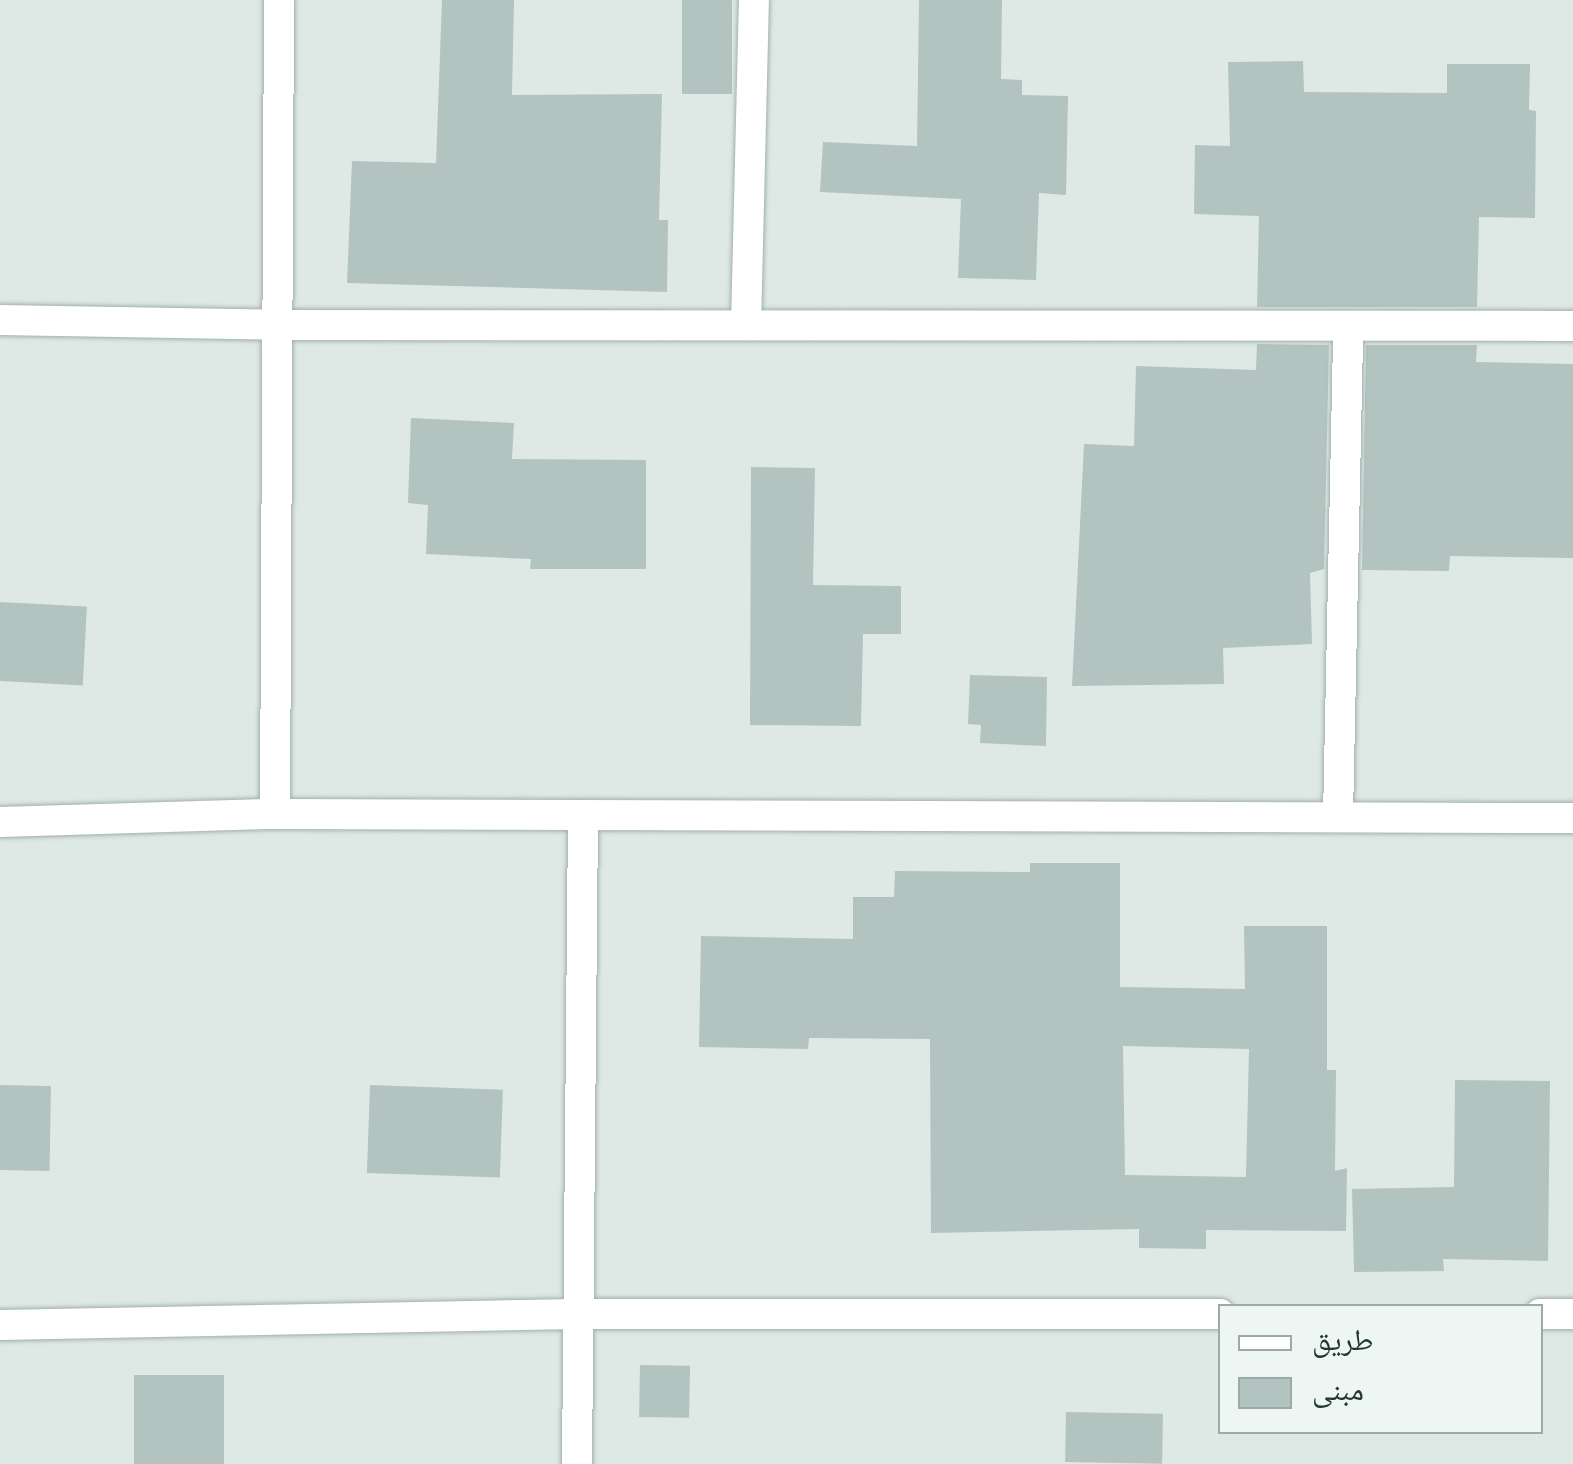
<!DOCTYPE html>
<html>
<head>
<meta charset="utf-8">
<style>
  body { margin:0 }
  #map { position:relative; width:1573px; height:1464px; overflow:hidden; background:#dee9e5; font-family:"Roboto Condensed","Noto Naskh Arabic",sans-serif }
  div>[style] { position:absolute }
  [style*='--x'] { left:calc(var(--x)*1px); top:calc(var(--y)*1px); width:calc(var(--w)*1px); rotate:calc(var(--a)*1deg) }
  .building>* { inset:0; background:#b3c3bf; transform-origin:0 0 }
  .roads { filter:drop-shadow(0 0 2px #a1b0ad) drop-shadow(0 0 2px #a1b0ad) }
  .minor>* { height:30px; margin:-15px; padding:0 15px; transform-origin:15px; border-radius:15px; background:#fff }
  span { translate:-50% -50%; white-space:nowrap; text-align:center; line-height:1.15; -webkit-text-stroke:9px #eef6f3; paint-order:stroke }
  .legend { position:absolute; left:1218px; top:1304px; width:325px; height:130px; box-sizing:border-box; background:#eef6f3; border:2px solid #9caaa7; margin:0; padding:12px 18px; list-style:none; font-size:30px; color:#203735 }
  .legend li { display:flex; align-items:center; gap:20px; height:50px }
  .legend b { width:50px; border:2px solid #9caaa7 }
</style>
</head>
<body>
<div id="map">
  <div class="building">
    <i style="clip-path:polygon(442px 0,514px 0,512px 95px,662px 94px,659px 220px,668px 220px,667px 292px,347px 283px,352px 161px,436px 163px)"></i>
    <i style="left:682px;top:0;width:50px;height:94px"></i>
    <i style="clip-path:polygon(919px 0,1002px 0,1001px 79px,1022px 80px,1022px 95px,1068px 96px,1066px 195px,1039px 193px,1036px 280px,958px 278px,961px 199px,820px 192px,823px 142px,917px 146px)"></i>
    <i style="clip-path:polygon(1303px 61px,1304px 92px,1447px 93px,1447px 64px,1530px 64px,1529px 110px,1536px 111px,1535px 218px,1479px 217px,1477px 307px,1257px 307px,1259px 216px,1194px 214px,1195px 145px,1230px 146px,1228px 62px)"></i>
    <i style="clip-path:polygon(1257px 344px,1329px 345px,1324px 569px,1310px 573px,1312px 644px,1223px 648px,1224px 684px,1072px 686px,1084px 444px,1134px 446px,1136px 366px,1256px 370px)"></i>
    <i style="clip-path:polygon(1366px 345px,1477px 345px,1476px 362px,1573px 364px,1573px 558px,1450px 556px,1449px 571px,1362px 570px)"></i>
    <i style="clip-path:polygon(411px 418px,514px 423px,512px 459px,646px 460px,646px 569px,530px 569px,531px 559px,426px 554px,428px 505px,408px 503px)"></i>
    <i style="clip-path:polygon(751px 467px,815px 468px,813px 585px,901px 586px,901px 634px,863px 634px,861px 726px,750px 725px)"></i>
    <i style="left:0;top:602px;width:87px;height:79px;rotate:3deg"></i>
    <i style="clip-path:polygon(970px 675px,1047px 677px,1046px 746px,980px 743px,981px 725px,968px 724px)"></i>
    <i style="clip-path:polygon(evenodd,1030px 863px,1120px 863px,1120px 987px,1245px 989px,1244px 926px,1327px 926px,1327px 1070px,1336px 1070px,1335px 1171px,1347px 1168px,1346px 1231px,1206px 1230px,1206px 1249px,1139px 1248px,1139px 1229px,931px 1233px,930px 1039px,809px 1038px,808px 1049px,699px 1047px,701px 936px,853px 939px,853px 897px,894px 897px,895px 871px,1030px 872px,1030px 863px,1123px 1046px,1249px 1049px,1246px 1177px,1125px 1175px,1123px 1046px)"></i>
    <i style="clip-path:polygon(1455px 1080px,1550px 1081px,1548px 1261px,1443px 1259px,1444px 1271px,1354px 1272px,1352px 1189px,1454px 1187px)"></i>
    <i style="left:0;top:1085px;width:51px;height:85px;rotate:1deg"></i>
    <i style="left:370px;top:1085px;width:133px;height:88px;rotate:2deg"></i>
    <i style="left:640px;top:1365px;width:50px;height:52px;rotate:1deg"></i>
    <i style="left:134px;top:1375px;width:90px;height:89px"></i>
    <i style="left:1066px;top:1412px;width:97px;height:50px;rotate:1deg"></i>
  </div>
  <div class="roads">
    <div class="minor">
      <i style="--x:0;--y:320;--w:278;--a:1"></i>
      <i style="--x:278;--y:325;--w:1295;--a:0.04"></i>
      <i style="--x:746;--y:325;--w:325;--a:-88.6"></i>
      <i style="--x:275;--y:814;--w:814;--a:-89.72"></i>
      <i style="--x:1338;--y:817;--w:491;--a:-88.8"></i>
      <i style="--x:0;--y:822;--w:275;--a:-1.7"></i>
      <i style="--x:275;--y:814;--w:1298;--a:0.18"></i>
      <i style="--x:1540;--y:1314;--w:33;--a:0"></i>
      <i style="--x:0;--y:1325;--w:576;--a:-1.09"></i>
      <i style="--x:576;--y:1314;--w:644;--a:0"></i>
      <i style="--x:577;--y:1464;--w:649;--a:-89.47"></i>
    </div>
  </div>
  <ul class="legend">
  <li><b style="height:12px;background:#fff"></b>طريق</li>
  <li><b style="height:28px;background:#b3c3bf"></b>مبنى</li>
  </ul>
</div>
</body>
</html>
